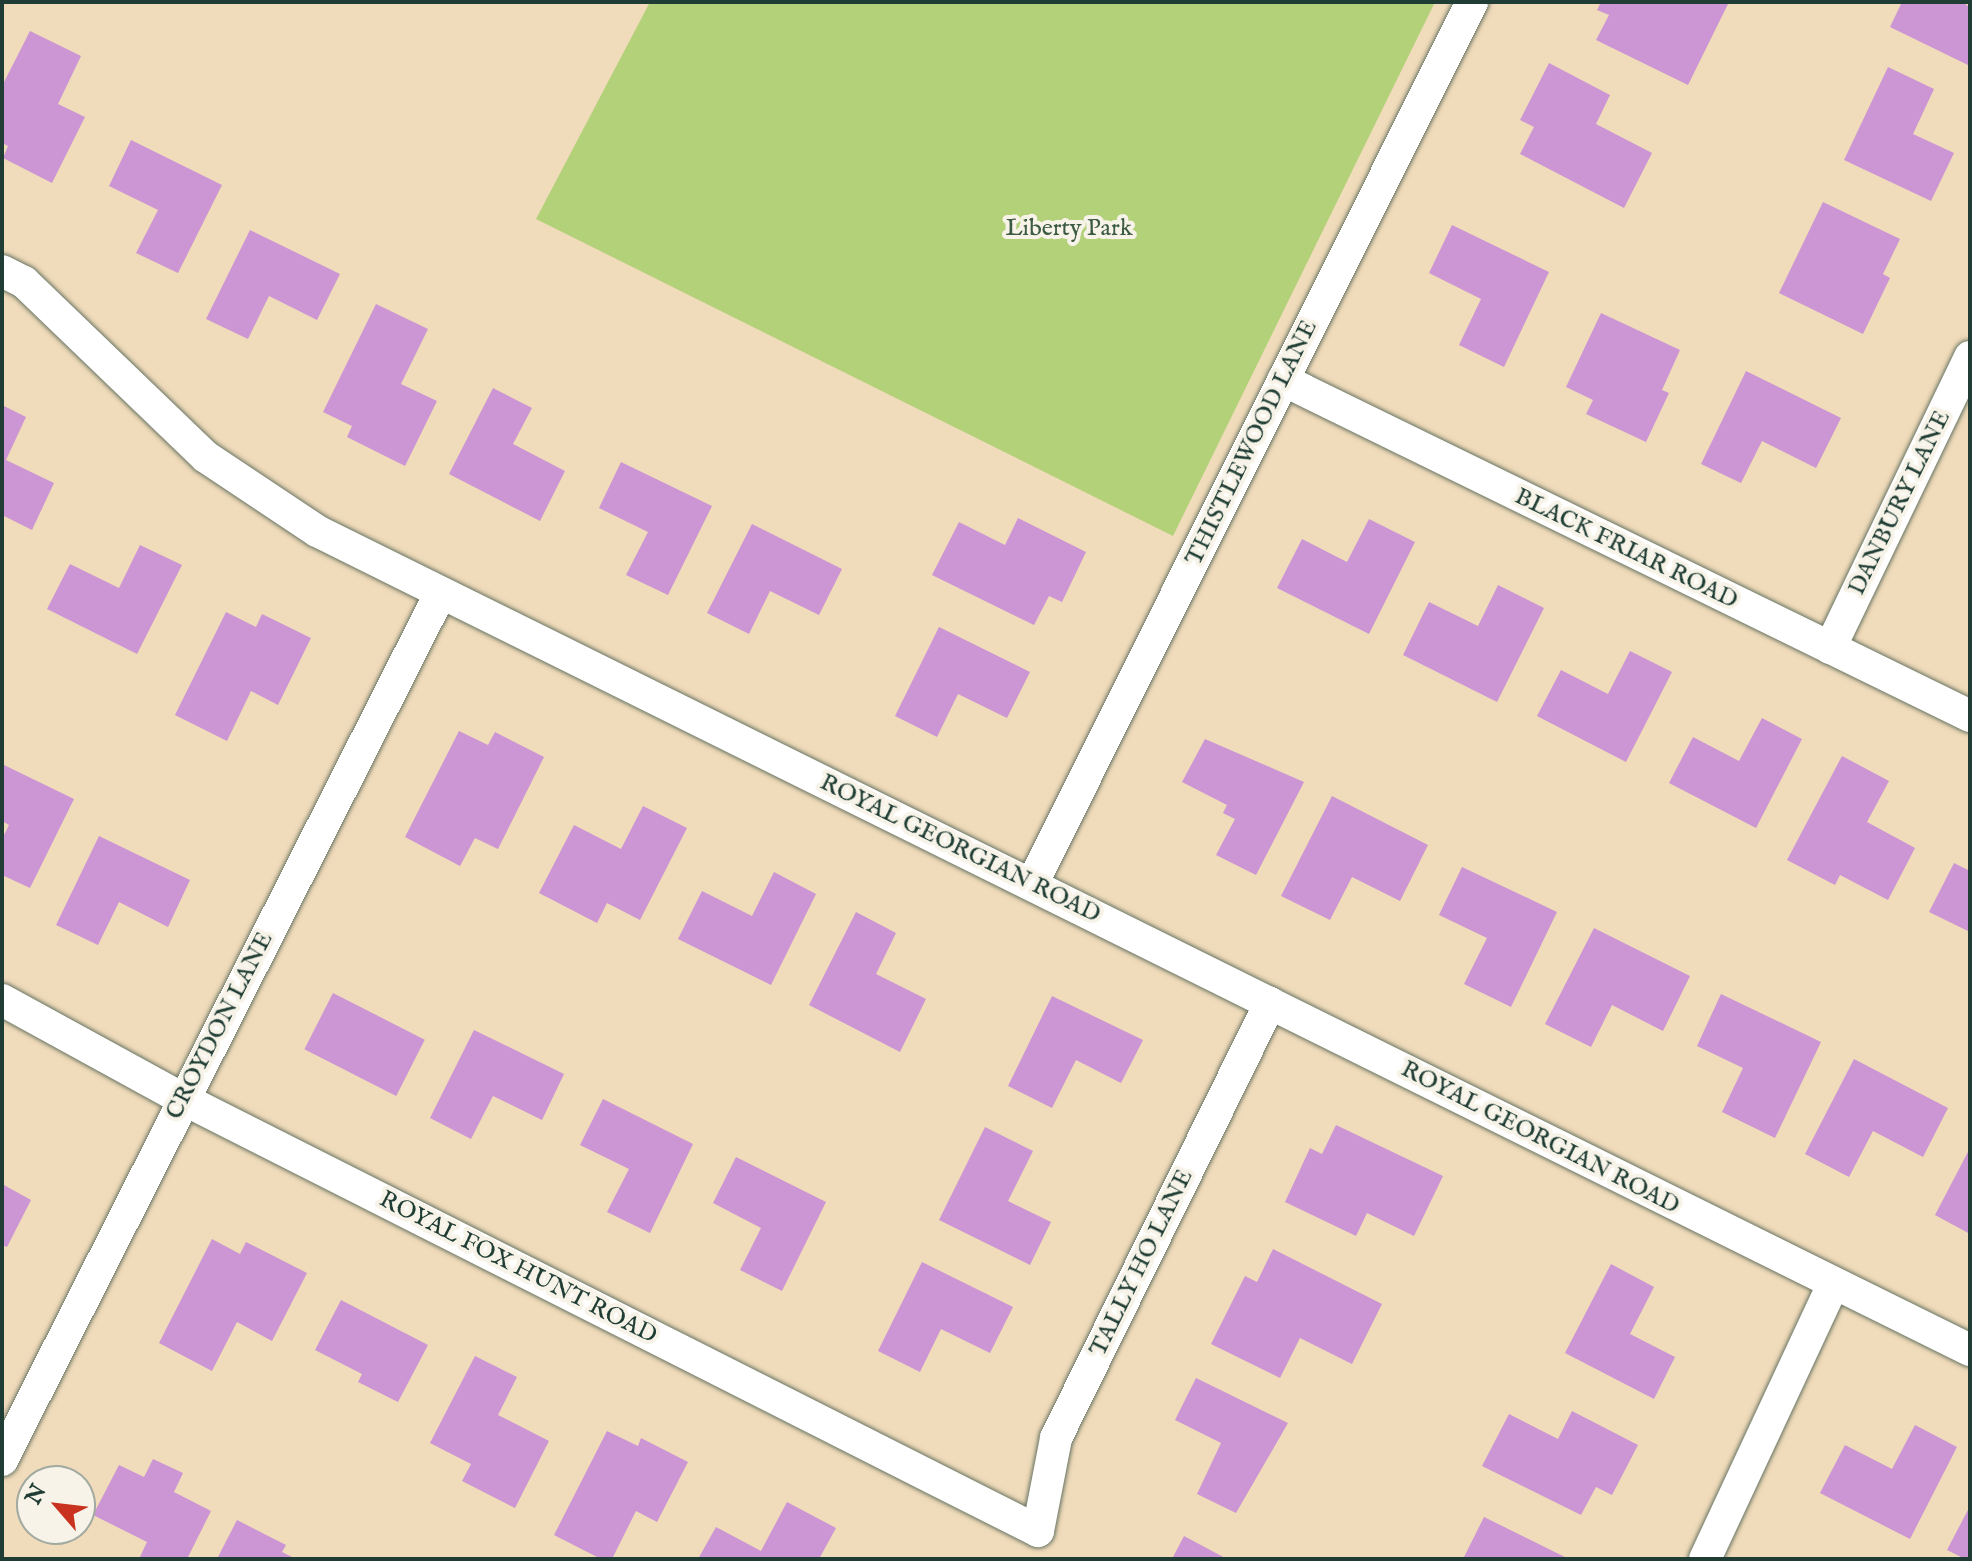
<!DOCTYPE html>
<html>
<head>
<meta charset="utf-8">
<style>
  body { margin:0 }
  #map { position:relative; width:1972px; height:1561px; overflow:hidden; background:#f0dbba; font-family:"IM FELL English",serif }
  div>[style] { position:absolute }
  [style*='--x'] { left:calc(var(--x)*1px); top:calc(var(--y)*1px); width:calc(var(--w)*1px); rotate:calc(var(--a)*1deg) }
  .green>* { inset:0; background:#b2d179 }
  .building>* { inset:0; background:#cb96d3; transform-origin:0 0 }
  .roads { filter:drop-shadow(0 0 2px #687463) drop-shadow(0 0 2px #687463) }
  .street>* { height:32px; margin:-16px; padding:0 16px; transform-origin:16px; border-radius:16px; background:#fff }
  span { translate:-50% -50%; white-space:nowrap; text-align:center; line-height:1.15; -webkit-text-stroke:8px #f7f3e8; paint-order:stroke }
  .park-label { font-size:24px; color:#3c5b42 }
  .street-label { font-size:24px; color:#1f3d34 }
  .frame { position:absolute; inset:0; border:4px solid #1f3d34; pointer-events:none }
  .north { position:absolute; left:16px; top:1465px; width:80px; height:80px; box-sizing:border-box; background:#f7f3e8; border:2px solid #a1aaa0; border-radius:50%; rotate:298deg; font-size:22px; font-weight:700; line-height:32px; text-align:center; color:#1f3d34 }
  .north::after { content:''; display:block; margin:auto; width:28px; height:36px; background:#c8321e; clip-path:polygon(50% 0,100% 100%,50% 72%,0 100%) }
</style>
</head>
<body>
<div id="map">
  <div class="green">
    <i style="clip-path:polygon(650px 2px,1435px 2px,1173px 536px,536px 219px)"></i>
  </div>
  <div class="building">
    <i style="clip-path:polygon(1601px 2px,1729px 2px,1688px 85px,1596px 40px,1609px 15px,1597px 10px)"></i>
    <i style="clip-path:polygon(1902px 2px,1963px 2px,1970px 8px,1970px 66px,1890px 27px)"></i>
    <i style="clip-path:polygon(30px 31px,81px 56px,58px 104px,85px 117px,52px 183px,3px 158px,8px 146px,2px 143px,2px 86px)"></i>
    <i style="clip-path:polygon(1549px 63px,1610px 95px,1596px 124px,1652px 153px,1624px 208px,1520px 154px,1534px 127px,1520px 120px)"></i>
    <i style="clip-path:polygon(1888px 67px,1934px 89px,1913px 134px,1954px 153px,1931px 201px,1844px 160px)"></i>
    <i style="clip-path:polygon(131px 140px,222px 185px,178px 273px,136px 253px,158px 210px,109px 186px)"></i>
    <i style="clip-path:polygon(1823px 202px,1900px 239px,1883px 274px,1890px 278px,1863px 334px,1779px 293px)"></i>
    <i style="clip-path:polygon(1452px 225px,1549px 272px,1504px 367px,1459px 345px,1481px 299px,1429px 273px)"></i>
    <i style="clip-path:polygon(250px 230px,340px 274px,317px 320px,269px 296px,248px 339px,206px 319px)"></i>
    <i style="clip-path:polygon(376px 304px,428px 329px,401px 384px,437px 401px,405px 466px,347px 437px,352px 426px,323px 412px)"></i>
    <i style="clip-path:polygon(1601px 313px,1680px 350px,1662px 390px,1669px 393px,1646px 442px,1586px 414px,1593px 400px,1566px 387px)"></i>
    <i style="clip-path:polygon(1746px 371px,1841px 418px,1816px 468px,1762px 441px,1741px 483px,1701px 464px)"></i>
    <i style="clip-path:polygon(493px 388px,532px 408px,513px 444px,565px 471px,540px 521px,449px 474px)"></i>
    <i style="clip-path:polygon(2px 405px,26px 417px,6px 460px,54px 483px,32px 530px,2px 515px)"></i>
    <i style="clip-path:polygon(621px 462px,712px 506px,668px 595px,626px 575px,648px 532px,599px 508px)"></i>
    <i style="clip-path:polygon(1018px 518px,1086px 552px,1062px 602px,1049px 596px,1034px 625px,932px 575px,959px 522px,1005px 545px)"></i>
    <i style="clip-path:polygon(1369px 519px,1415px 542px,1369px 634px,1277px 588px,1302px 539px,1347px 562px)"></i>
    <i style="clip-path:polygon(752px 524px,842px 569px,819px 615px,770px 591px,749px 634px,707px 613px)"></i>
    <i style="clip-path:polygon(140px 545px,182px 565px,137px 654px,47px 609px,70px 564px,119px 588px)"></i>
    <i style="clip-path:polygon(1498px 585px,1544px 608px,1497px 702px,1403px 655px,1429px 602px,1478px 626px)"></i>
    <i style="clip-path:polygon(226px 612px,256px 627px,262px 614px,311px 638px,278px 705px,251px 691px,227px 741px,175px 715px)"></i>
    <i style="clip-path:polygon(939px 627px,1030px 672px,1007px 718px,958px 694px,937px 737px,895px 716px)"></i>
    <i style="clip-path:polygon(1630px 651px,1672px 672px,1626px 762px,1537px 716px,1561px 670px,1608px 694px)"></i>
    <i style="clip-path:polygon(1762px 718px,1802px 739px,1756px 828px,1669px 783px,1693px 737px,1739px 761px)"></i>
    <i style="clip-path:polygon(459px 731px,488px 745px,495px 732px,544px 757px,498px 849px,475px 838px,460px 866px,405px 837px)"></i>
    <i style="clip-path:polygon(1205px 739px,1304px 782px,1256px 875px,1216px 855px,1235px 819px,1223px 813px,1227px 805px,1182px 782px)"></i>
    <i style="clip-path:polygon(1842px 756px,1889px 781px,1867px 822px,1915px 848px,1888px 900px,1840px 875px,1835px 885px,1787px 860px)"></i>
    <i style="clip-path:polygon(2px 764px,74px 799px,30px 888px,2px 875px,2px 839px,9px 825px,2px 821px)"></i>
    <i style="clip-path:polygon(1332px 796px,1428px 845px,1400px 901px,1352px 877px,1330px 920px,1281px 896px)"></i>
    <i style="clip-path:polygon(643px 806px,687px 828px,640px 920px,607px 903px,597px 923px,539px 893px,574px 825px,621px 849px)"></i>
    <i style="clip-path:polygon(99px 836px,190px 880px,168px 927px,119px 902px,98px 945px,56px 925px)"></i>
    <i style="clip-path:polygon(1954px 863px,1970px 871px,1970px 932px,1929px 912px)"></i>
    <i style="clip-path:polygon(1462px 867px,1557px 912px,1511px 1007px,1464px 984px,1487px 938px,1439px 915px)"></i>
    <i style="clip-path:polygon(774px 872px,816px 894px,771px 985px,678px 939px,702px 891px,752px 916px)"></i>
    <i style="clip-path:polygon(856px 912px,896px 933px,876px 974px,926px 999px,900px 1052px,809px 1005px)"></i>
    <i style="clip-path:polygon(1594px 928px,1690px 976px,1663px 1031px,1612px 1005px,1591px 1047px,1545px 1024px)"></i>
    <i style="left:333px;top:993px;width:103px;height:63px;rotate:27deg"></i>
    <i style="clip-path:polygon(1721px 994px,1821px 1042px,1775px 1138px,1722px 1112px,1743px 1068px,1697px 1046px)"></i>
    <i style="clip-path:polygon(1052px 996px,1143px 1040px,1121px 1083px,1076px 1060px,1052px 1108px,1008px 1086px)"></i>
    <i style="clip-path:polygon(474px 1030px,564px 1074px,542px 1120px,493px 1096px,471px 1139px,430px 1118px)"></i>
    <i style="clip-path:polygon(1854px 1059px,1948px 1108px,1923px 1157px,1873px 1131px,1849px 1177px,1805px 1154px)"></i>
    <i style="clip-path:polygon(603px 1099px,693px 1144px,650px 1233px,607px 1212px,629px 1169px,580px 1145px)"></i>
    <i style="clip-path:polygon(1336px 1125px,1443px 1176px,1414px 1236px,1367px 1213px,1356px 1236px,1285px 1202px,1310px 1148px,1322px 1154px)"></i>
    <i style="clip-path:polygon(985px 1127px,1033px 1151px,1008px 1201px,1051px 1222px,1030px 1265px,939px 1220px)"></i>
    <i style="clip-path:polygon(1970px 1148px,1970px 1234px,1935px 1215px)"></i>
    <i style="clip-path:polygon(736px 1157px,826px 1202px,782px 1291px,740px 1270px,761px 1228px,713px 1203px)"></i>
    <i style="clip-path:polygon(2px 1184px,31px 1200px,7px 1247px,2px 1245px)"></i>
    <i style="clip-path:polygon(212px 1239px,240px 1254px,246px 1242px,307px 1273px,272px 1341px,237px 1322px,212px 1371px,159px 1343px)"></i>
    <i style="clip-path:polygon(1273px 1249px,1382px 1304px,1352px 1364px,1300px 1338px,1280px 1378px,1211px 1344px,1245px 1276px,1257px 1282px)"></i>
    <i style="clip-path:polygon(922px 1262px,1013px 1307px,990px 1353px,941px 1329px,920px 1372px,878px 1351px)"></i>
    <i style="clip-path:polygon(1611px 1264px,1654px 1287px,1630px 1334px,1675px 1357px,1654px 1399px,1565px 1353px)"></i>
    <i style="clip-path:polygon(341px 1300px,428px 1345px,398px 1402px,358px 1382px,362px 1374px,315px 1350px)"></i>
    <i style="clip-path:polygon(475px 1356px,517px 1377px,498px 1415px,549px 1441px,515px 1508px,462px 1481px,471px 1464px,430px 1443px)"></i>
    <i style="clip-path:polygon(1196px 1378px,1288px 1423px,1236px 1513px,1197px 1494px,1221px 1443px,1175px 1420px)"></i>
    <i style="clip-path:polygon(1572px 1411px,1638px 1445px,1612px 1495px,1596px 1487px,1581px 1515px,1482px 1466px,1509px 1414px,1558px 1439px)"></i>
    <i style="clip-path:polygon(1915px 1425px,1957px 1447px,1910px 1539px,1820px 1493px,1845px 1445px,1892px 1469px)"></i>
    <i style="clip-path:polygon(607px 1431px,638px 1446px,641px 1438px,688px 1462px,657px 1522px,636px 1511px,612px 1559px,601px 1559px,554px 1535px)"></i>
    <i style="clip-path:polygon(153px 1459px,183px 1473px,174px 1492px,211px 1511px,187px 1559px,139px 1559px,147px 1542px,93px 1515px,119px 1465px,144px 1477px)"></i>
    <i style="clip-path:polygon(787px 1502px,836px 1528px,819px 1559px,698px 1559px,716px 1527px,761px 1551px)"></i>
    <i style="clip-path:polygon(1970px 1506px,1970px 1559px,1965px 1559px,1947px 1550px)"></i>
    <i style="clip-path:polygon(1484px 1517px,1569px 1559px,1463px 1559px)"></i>
    <i style="clip-path:polygon(237px 1520px,286px 1545px,282px 1552px,296px 1559px,217px 1559px)"></i>
    <i style="clip-path:polygon(1184px 1536px,1227px 1559px,1172px 1559px)"></i>
  </div>
  <div class="roads">
    <div class="street">
      <i style="--x:2;--y:271;--w:25;--a:27"></i>
      <i style="--x:24;--y:282;--w:252;--a:43.9"></i>
      <i style="--x:206;--y:457;--w:133;--a:33.7"></i>
      <i style="--x:317;--y:531;--w:1845;--a:26.36"></i>
      <i style="--x:1283;--y:380;--w:765;--a:26.06"></i>
      <i style="--x:1830;--y:648;--w:323;--a:-64.3"></i>
      <i style="--x:1032;--y:884;--w:986;--a:-63.49"></i>
      <i style="--x:2;--y:1000;--w:206;--a:28.7"></i>
      <i style="--x:183;--y:1099;--w:958;--a:26.81"></i>
      <i style="--x:1038;--y:1531;--w:95;--a:-79"></i>
      <i style="--x:1056;--y:1438;--w:485;--a:-63.8"></i>
      <i style="--x:2;--y:1460;--w:970;--a:-63.17"></i>
      <i style="--x:1705;--y:1559;--w:302;--a:-65"></i>
    </div>
  </div>
  <div class="park-label">
    <span style="left:1069px;top:229px">Liberty Park</span>
  </div>
  <div class="street-label">
    <span style="left:1252px;top:443px;rotate:-64deg">THISTLEWOOD LANE</span>
    <span style="left:1900px;top:503px;rotate:-64deg">DANBURY LANE</span>
    <span style="left:1626px;top:549px;rotate:26deg">BLACK FRIAR ROAD</span>
    <span style="left:960px;top:849px;rotate:26deg">ROYAL GEORGIAN ROAD</span>
    <span style="left:220px;top:1026px;rotate:-63deg">CROYDON LANE</span>
    <span style="left:1540px;top:1138px;rotate:27deg">ROYAL GEORGIAN ROAD</span>
    <span style="left:1142px;top:1263px;rotate:-64deg">TALLY HO LANE</span>
    <span style="left:518px;top:1268px;rotate:27deg">ROYAL FOX HUNT ROAD</span>
  </div>
  <div class="frame"></div>
  <div class="north">N</div>
</div>
</body>
</html>
